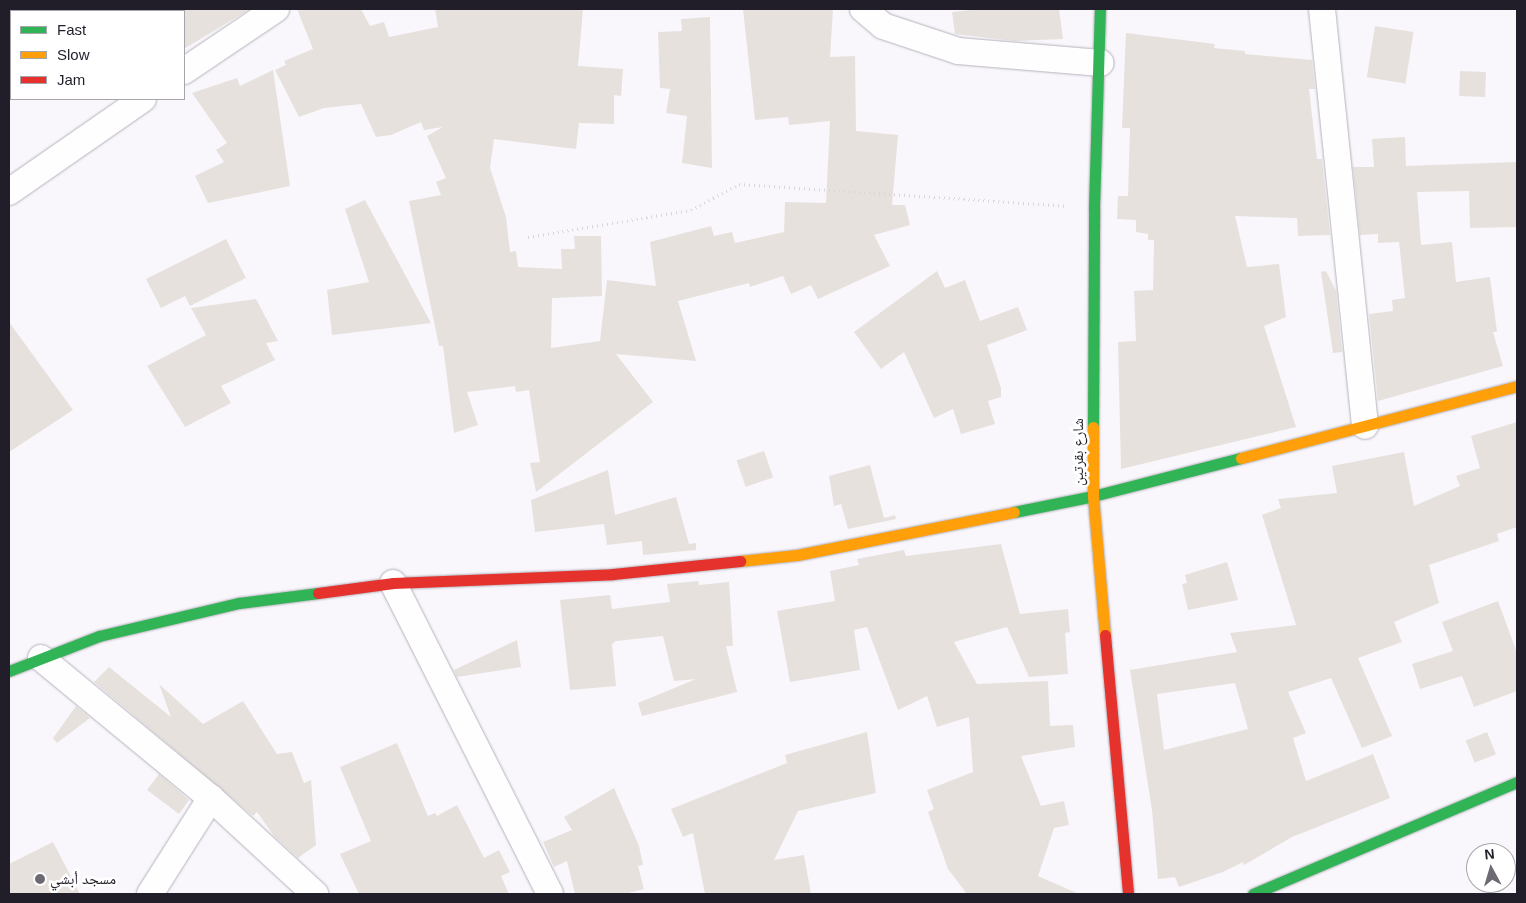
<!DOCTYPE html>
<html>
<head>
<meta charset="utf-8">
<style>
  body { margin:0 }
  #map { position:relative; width:1526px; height:903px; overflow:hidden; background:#f9f7fc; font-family:Helvetica,"Noto Naskh Arabic",sans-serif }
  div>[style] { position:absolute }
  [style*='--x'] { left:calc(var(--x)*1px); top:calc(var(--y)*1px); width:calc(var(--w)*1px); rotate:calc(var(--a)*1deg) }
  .building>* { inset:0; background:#e7e1de; transform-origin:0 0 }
  .path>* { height:3px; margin-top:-1.5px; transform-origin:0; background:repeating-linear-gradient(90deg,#d6d5d7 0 1px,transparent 0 5px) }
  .roads { filter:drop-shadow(0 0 1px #b5b2bb) drop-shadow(0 0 1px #b5b2bb) }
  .street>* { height:26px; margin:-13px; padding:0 13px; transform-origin:13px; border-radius:13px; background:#fefeff }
  .fast>* { height:11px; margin:-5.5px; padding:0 5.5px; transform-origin:5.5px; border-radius:5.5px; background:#30b455 }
  .slow>* { height:11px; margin:-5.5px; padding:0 5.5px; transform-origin:5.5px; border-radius:5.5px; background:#ff9f0a }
  .jam>* { height:11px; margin:-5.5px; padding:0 5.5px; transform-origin:5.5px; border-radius:5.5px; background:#e5322d }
  .dots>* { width:14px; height:14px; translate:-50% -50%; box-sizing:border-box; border:2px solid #fff; border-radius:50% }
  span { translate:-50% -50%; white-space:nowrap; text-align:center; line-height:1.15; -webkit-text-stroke:5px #fff; paint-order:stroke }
  .street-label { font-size:15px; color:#211e2a }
  .poi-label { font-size:15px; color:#211e2a }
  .left { translate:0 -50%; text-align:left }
  .frame { position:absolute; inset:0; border:10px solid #211e2a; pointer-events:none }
  .legend { position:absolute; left:10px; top:10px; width:175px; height:90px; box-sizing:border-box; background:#fff; border:1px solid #a6a5aa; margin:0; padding:6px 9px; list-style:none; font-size:15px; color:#211e2a }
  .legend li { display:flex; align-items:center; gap:10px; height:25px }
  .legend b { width:25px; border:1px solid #a6a5aa }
  .north { position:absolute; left:1466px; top:843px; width:50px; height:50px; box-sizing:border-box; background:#fff; border:1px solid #a6a5aa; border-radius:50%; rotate:354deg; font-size:14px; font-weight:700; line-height:20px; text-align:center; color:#211e2a }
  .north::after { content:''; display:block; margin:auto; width:18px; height:22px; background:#6d6a74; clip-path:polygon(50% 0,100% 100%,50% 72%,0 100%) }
</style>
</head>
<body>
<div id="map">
  <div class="building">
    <i style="clip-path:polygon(184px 9px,250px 9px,184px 49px)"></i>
    <i style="clip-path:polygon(297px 9px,361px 9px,370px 26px,384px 22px,389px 37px,438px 27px,435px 9px,583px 9px,578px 66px,623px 69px,621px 96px,614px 95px,614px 124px,579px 123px,576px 149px,494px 139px,490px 168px,506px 217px,510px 252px,516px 251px,518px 267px,562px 269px,561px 249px,575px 249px,574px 236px,601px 236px,602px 296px,552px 298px,551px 348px,600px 341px,607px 280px,656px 286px,650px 242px,711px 226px,714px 236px,732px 232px,735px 243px,784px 232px,785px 202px,826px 203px,830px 121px,789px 125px,788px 117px,755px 120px,743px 9px,833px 9px,830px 57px,855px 56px,856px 131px,898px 135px,892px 205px,905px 205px,910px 225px,874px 235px,890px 266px,818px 299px,811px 285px,791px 294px,783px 276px,750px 287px,749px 283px,678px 301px,696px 361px,616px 354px,653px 402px,536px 492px,530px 463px,540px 462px,529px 390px,516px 392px,515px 386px,467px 392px,478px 425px,454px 433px,443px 346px,439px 346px,409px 201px,441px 195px,436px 182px,446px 178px,427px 136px,443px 127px,424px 130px,421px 122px,391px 135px,376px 137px,361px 104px,324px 108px,299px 117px,275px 70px,286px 65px,284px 61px,313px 49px)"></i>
    <i style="clip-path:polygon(980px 9px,1059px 9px,1063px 39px,1015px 41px,955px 34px,952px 12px)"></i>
    <i style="clip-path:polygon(710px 17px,712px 168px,682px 163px,687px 116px,666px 113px,670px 89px,660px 88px,658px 32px,682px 31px,681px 19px)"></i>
    <i style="left:1375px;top:26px;width:39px;height:52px;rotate:9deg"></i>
    <i style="clip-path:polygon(1126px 33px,1215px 44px,1214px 48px,1245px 51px,1245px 54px,1312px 60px,1315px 89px,1309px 89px,1317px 159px,1322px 159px,1330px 235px,1298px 236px,1297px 218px,1235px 216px,1247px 267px,1279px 264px,1286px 317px,1264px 326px,1296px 427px,1121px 469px,1118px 342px,1136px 341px,1134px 291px,1153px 290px,1154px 240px,1148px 240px,1148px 234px,1136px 232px,1136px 220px,1117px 219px,1118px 196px,1128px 196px,1130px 128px,1122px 128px)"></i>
    <i style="clip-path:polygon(273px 70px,290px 186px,208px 203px,195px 176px,224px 162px,216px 150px,227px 143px,192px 93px,237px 78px,240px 86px)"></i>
    <i style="left:1460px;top:71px;width:26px;height:25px;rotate:2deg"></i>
    <i style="clip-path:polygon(1405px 137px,1406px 166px,1517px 162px,1517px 227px,1470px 228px,1469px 191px,1417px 192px,1421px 245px,1452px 242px,1456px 282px,1490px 277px,1497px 332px,1493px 332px,1503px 366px,1378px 401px,1369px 314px,1393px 311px,1392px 300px,1405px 298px,1399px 242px,1378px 243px,1378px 234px,1360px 235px,1353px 167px,1374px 167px,1372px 139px)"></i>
    <i style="clip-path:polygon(365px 200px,431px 323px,332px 335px,327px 290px,369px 282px,345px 209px)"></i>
    <i style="clip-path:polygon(226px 239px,246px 278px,190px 306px,185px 296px,161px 308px,146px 279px)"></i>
    <i style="clip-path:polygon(937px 271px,945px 288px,965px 280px,980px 321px,1018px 307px,1027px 330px,987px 345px,1001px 388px,1001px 397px,988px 401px,995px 424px,961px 434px,953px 409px,934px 418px,904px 352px,881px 369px,854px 332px)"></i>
    <i style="clip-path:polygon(1326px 271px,1336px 291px,1342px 352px,1333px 353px,1321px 272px)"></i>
    <i style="clip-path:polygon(256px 299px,278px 341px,266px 343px,275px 360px,221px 386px,231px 403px,185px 427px,147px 366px,206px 335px,191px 308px)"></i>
    <i style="clip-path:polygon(9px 322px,73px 410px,9px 452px)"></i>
    <i style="clip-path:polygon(evenodd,1517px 422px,1517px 527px,1497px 534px,1499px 541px,1429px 565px,1439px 603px,1394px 622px,1402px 642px,1358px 658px,1392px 736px,1362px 748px,1331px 678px,1288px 692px,1306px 733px,1293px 738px,1306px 781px,1373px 754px,1390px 798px,1292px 837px,1244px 865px,1243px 862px,1223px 872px,1179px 887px,1175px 877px,1158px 879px,1152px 810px,1130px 670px,1237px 652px,1230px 633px,1296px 625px,1262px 515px,1281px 508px,1278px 499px,1337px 493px,1332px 466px,1404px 452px,1414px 506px,1460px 486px,1456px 476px,1480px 468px,1471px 436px,1517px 422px,1235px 683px,1248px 729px,1164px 750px,1157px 694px,1235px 683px)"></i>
    <i style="left:764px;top:451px;width:28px;height:29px;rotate:71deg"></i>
    <i style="clip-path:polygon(870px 465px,884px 518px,895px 515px,896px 519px,848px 529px,841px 504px,834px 506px,829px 476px)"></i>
    <i style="clip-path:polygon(608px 470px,615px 515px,676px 497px,689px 544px,696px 543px,696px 550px,643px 555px,642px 541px,607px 545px,604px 524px,535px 532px,531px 500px)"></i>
    <i style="clip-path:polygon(1001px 544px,1020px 614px,1068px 609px,1070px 632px,1065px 633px,1068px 674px,1029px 677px,1007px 627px,954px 642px,977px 684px,1048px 681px,1050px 726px,1073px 725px,1075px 747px,1021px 756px,1041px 806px,1064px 801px,1069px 825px,1054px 828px,1038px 876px,1079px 894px,967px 894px,948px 869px,928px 812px,934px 809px,927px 790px,973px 772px,969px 717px,937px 727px,927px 696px,898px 710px,867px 627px,854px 630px,860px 670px,790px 682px,777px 611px,835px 601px,830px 571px,859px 565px,857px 559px,904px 550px,906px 556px)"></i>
    <i style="clip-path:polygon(1227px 562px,1238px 600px,1188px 610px,1182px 584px,1187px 583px,1185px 575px)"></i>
    <i style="clip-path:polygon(698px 581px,699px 585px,729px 582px,733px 646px,726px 646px,737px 692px,642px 716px,638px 703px,696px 679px,674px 681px,663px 636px,616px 641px,612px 644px,616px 686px,570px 690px,560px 600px,610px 595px,612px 609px,670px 602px,667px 584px)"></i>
    <i style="clip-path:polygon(1498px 601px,1517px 653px,1517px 691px,1474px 707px,1462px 676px,1420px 689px,1412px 664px,1453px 651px,1442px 622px)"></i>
    <i style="clip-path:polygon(517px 640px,521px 667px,457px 677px,454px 670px)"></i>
    <i style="clip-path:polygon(109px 667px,171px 717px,159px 684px,203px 724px,243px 701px,277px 754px,292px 752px,304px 783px,311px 780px,316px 845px,298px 858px,274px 836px,257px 812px,253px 816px,94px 682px)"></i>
    <i style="clip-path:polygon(76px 706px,90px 718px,57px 743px,53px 738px)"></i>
    <i style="clip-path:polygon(867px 732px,876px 793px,798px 811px,774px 860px,804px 855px,811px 894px,705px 894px,693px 833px,683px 837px,671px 809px,787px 763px,785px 755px)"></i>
    <i style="left:1487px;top:732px;width:24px;height:23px;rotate:68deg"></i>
    <i style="clip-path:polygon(397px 743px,428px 816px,435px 813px,437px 816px,457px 805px,484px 858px,499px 850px,510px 872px,501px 876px,509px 894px,359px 894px,340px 854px,371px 841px,340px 767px)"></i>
    <i style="clip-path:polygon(159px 774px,189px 800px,179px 814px,147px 790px)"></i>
    <i style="clip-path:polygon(614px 788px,639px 846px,643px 865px,638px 866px,644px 889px,624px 894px,575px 894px,567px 861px,554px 867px,543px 842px,572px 830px,564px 817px)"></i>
    <i style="clip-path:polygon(53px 842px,80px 894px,9px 894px,9px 864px)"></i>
  </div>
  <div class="path">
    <i style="--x:528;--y:237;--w:165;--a:-9.4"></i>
    <i style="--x:691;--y:210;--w:55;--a:-28.4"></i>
    <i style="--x:739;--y:184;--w:328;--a:3.8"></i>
  </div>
  <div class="roads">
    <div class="street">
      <i style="--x:863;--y:9;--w:26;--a:40"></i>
      <i style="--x:883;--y:26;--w:79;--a:18.4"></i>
      <i style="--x:958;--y:51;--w:143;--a:4.8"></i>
      <i style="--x:1322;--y:9;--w:419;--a:84.1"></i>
      <i style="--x:184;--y:71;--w:111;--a:-34"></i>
      <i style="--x:9;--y:192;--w:163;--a:-34.8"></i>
      <i style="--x:393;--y:583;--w:348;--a:63.2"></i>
      <i style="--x:41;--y:658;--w:220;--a:39.5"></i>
      <i style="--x:211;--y:798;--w:142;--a:42.7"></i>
      <i style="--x:150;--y:894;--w:114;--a:-57.6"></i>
    </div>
    <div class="fast">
      <i style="--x:1093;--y:427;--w:219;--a:-89.7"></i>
      <i style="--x:1094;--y:208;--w:199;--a:-88.3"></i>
      <i style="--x:1014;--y:512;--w:81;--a:-11.4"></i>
      <i style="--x:1093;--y:496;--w:153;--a:-14.4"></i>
      <i style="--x:9;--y:671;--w:97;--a:-21.3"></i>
      <i style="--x:99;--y:636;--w:144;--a:-13.3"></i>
      <i style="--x:239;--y:603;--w:80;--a:-7.2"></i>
      <i style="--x:1253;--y:894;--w:287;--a:-23"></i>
    </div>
    <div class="slow">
      <i style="--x:1093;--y:427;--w:69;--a:90"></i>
      <i style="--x:1093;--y:496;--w:140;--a:85.1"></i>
      <i style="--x:1241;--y:458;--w:285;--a:-14.6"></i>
      <i style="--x:740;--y:561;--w:57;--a:-6"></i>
      <i style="--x:797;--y:555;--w:221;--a:-11.2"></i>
    </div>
    <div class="jam">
      <i style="--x:318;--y:593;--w:76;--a:-7.6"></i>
      <i style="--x:393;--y:583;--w:220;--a:-2.3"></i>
      <i style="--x:613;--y:574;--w:128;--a:-5.8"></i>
      <i style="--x:1105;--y:635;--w:260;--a:84.9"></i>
    </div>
  </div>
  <div class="dots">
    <i style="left:40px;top:879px;background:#6d6a74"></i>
  </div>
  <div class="street-label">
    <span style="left:1078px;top:452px;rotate:-90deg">شارع بقرتين</span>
  </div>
  <div class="poi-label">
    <span class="left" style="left:50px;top:879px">مسجد أبشي</span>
  </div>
  <div class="frame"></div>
  <ul class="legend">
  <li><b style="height:6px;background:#30b455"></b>Fast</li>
  <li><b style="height:6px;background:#ff9f0a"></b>Slow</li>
  <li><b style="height:6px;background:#e5322d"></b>Jam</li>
  </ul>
  <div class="north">N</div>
</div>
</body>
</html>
